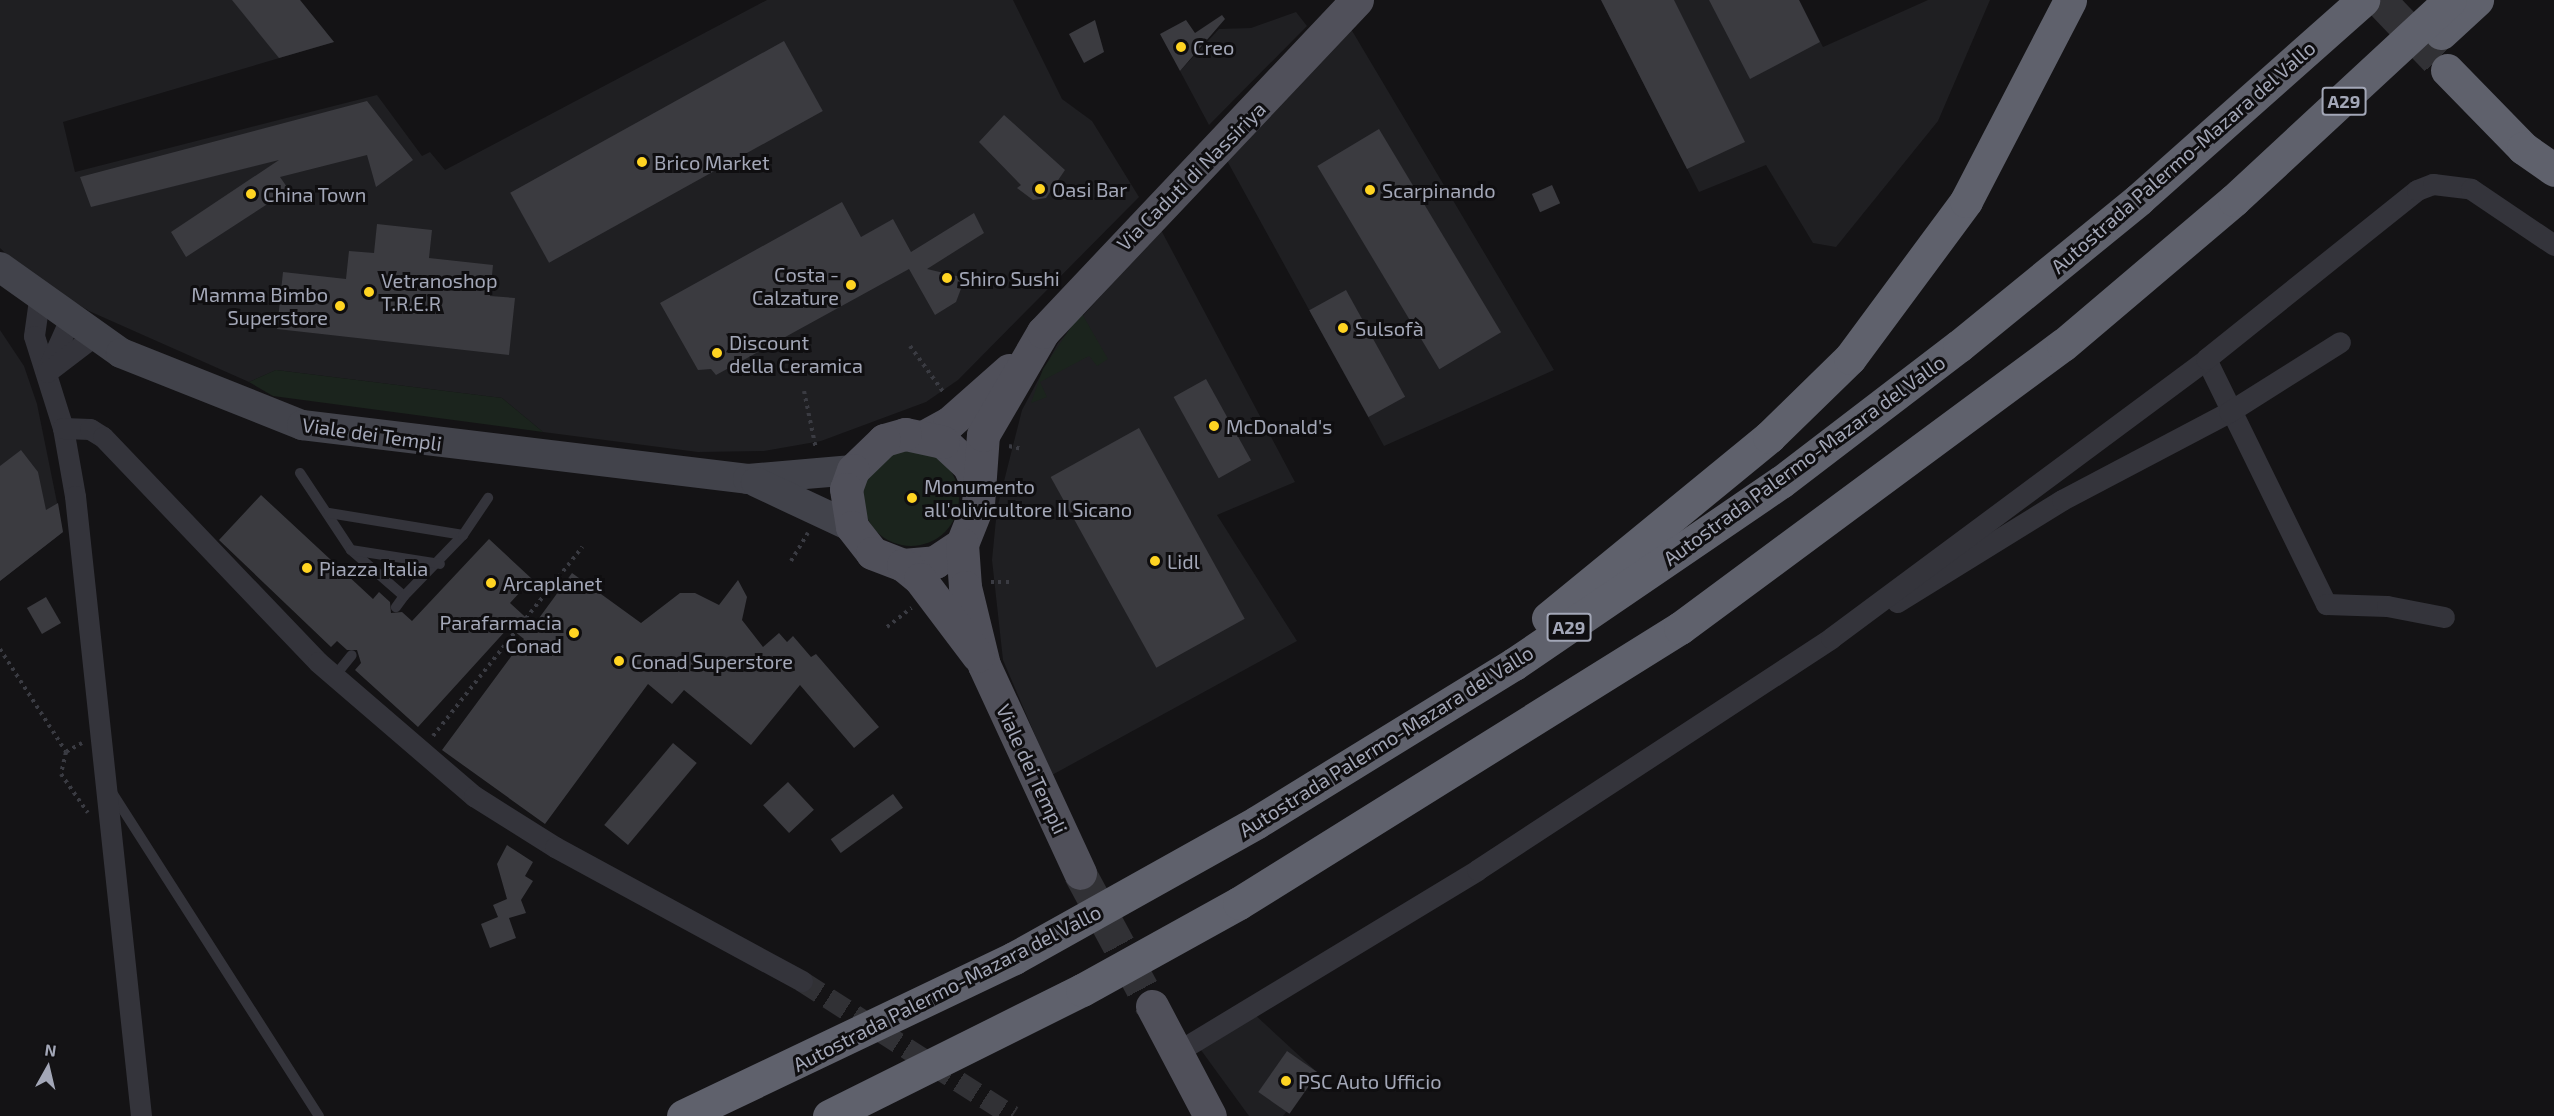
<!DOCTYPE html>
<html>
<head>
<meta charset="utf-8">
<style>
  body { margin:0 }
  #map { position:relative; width:2554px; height:1116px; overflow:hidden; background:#141315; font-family:"Exo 2",sans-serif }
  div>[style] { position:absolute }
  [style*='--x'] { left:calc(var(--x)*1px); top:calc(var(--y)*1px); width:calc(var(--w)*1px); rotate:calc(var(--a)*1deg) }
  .built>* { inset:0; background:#1f1f22 }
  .green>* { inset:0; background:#1b241d }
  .round { border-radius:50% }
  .building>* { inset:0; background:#3b3b40; transform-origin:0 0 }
  .street-tunnel>* { height:21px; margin-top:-10.5px; transform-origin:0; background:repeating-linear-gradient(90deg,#313135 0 21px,transparent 0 31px) }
  .primary-tunnel>* { height:33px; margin-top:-16.5px; transform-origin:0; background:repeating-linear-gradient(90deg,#313135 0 33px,transparent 0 49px) }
  .highway-tunnel>* { height:33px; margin-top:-16.5px; transform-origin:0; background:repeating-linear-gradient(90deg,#313135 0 33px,transparent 0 49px) }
  .path>* { height:4px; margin-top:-2px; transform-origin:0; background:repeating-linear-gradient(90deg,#3a3b42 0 3px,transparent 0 7.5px) }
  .lane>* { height:10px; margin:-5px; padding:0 5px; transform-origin:5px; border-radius:5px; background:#34343b }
  .street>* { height:21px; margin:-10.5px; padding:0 10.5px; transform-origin:10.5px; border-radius:10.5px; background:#34343b }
  .secondary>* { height:30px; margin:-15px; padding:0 15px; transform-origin:15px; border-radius:15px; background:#42434b }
  .primary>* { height:33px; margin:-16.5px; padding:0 16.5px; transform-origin:16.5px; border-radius:16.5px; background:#50505a }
  .highway>* { height:33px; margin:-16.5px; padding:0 16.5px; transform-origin:16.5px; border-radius:16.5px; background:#5f616c }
  .dots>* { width:16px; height:16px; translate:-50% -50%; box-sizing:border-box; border:3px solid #0f0e10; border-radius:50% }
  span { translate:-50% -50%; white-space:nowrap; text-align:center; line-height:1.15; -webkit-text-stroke:6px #0f0e10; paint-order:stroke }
  .shield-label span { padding:2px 4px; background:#0f0e10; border:2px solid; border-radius:4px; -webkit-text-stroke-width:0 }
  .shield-label { font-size:18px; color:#a3a7b7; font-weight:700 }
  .poi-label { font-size:20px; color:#a3a7b7 }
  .left { translate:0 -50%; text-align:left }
  .right { translate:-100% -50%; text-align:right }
  .street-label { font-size:20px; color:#a3a7b7 }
  .north { position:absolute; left:18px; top:1038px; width:60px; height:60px; -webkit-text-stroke:4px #0f0e10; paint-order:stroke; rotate:8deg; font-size:16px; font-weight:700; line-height:24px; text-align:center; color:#a3a7b7 }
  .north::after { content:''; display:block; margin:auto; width:21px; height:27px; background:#a3a7b7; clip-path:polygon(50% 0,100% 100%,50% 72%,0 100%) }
</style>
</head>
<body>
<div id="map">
  <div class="built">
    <i style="clip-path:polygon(0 0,300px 0,334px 42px,63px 122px,75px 172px,377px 95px,422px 156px,430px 152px,445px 170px,767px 0,1013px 0,1062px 99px,1092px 121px,1139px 197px,958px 380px,926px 402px,821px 441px,764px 451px,698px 452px,543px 432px,502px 398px,276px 370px,249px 382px,89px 311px,25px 272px,0 248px)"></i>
    <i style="clip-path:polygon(1601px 0,1799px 0,1823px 47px,1928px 0,1990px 0,1938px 121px,1836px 247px,1813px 243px,1766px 165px,1699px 192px)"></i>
    <i style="clip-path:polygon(1296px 12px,1307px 26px,1209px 125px,1180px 71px,1219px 29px,1251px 28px)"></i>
    <i style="clip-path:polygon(1351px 29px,1554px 370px,1384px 446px,1225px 157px)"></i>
    <i style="clip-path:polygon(1161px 230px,1295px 482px,1217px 515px,1297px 641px,1052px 775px,1003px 660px,992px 560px,997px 509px,1022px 410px,1058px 343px)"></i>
    <i style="clip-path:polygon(0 330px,24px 366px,37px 404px,63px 532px,0 581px)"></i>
    <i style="clip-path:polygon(1253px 1013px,1318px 1073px,1283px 1116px,1249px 1116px,1198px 1046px)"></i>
  </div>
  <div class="green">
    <i style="clip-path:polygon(1081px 312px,1108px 359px,1097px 366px,1089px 356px,1040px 382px,1047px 397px,1031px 403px,1043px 369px)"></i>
    <i style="clip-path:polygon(276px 370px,502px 398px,543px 432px,273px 396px,249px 382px)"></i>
    <i class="round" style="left:863px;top:450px;width:96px;height:96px"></i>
  </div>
  <div class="building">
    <i style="clip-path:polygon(232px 0,300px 0,334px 42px,279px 58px)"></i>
    <i style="clip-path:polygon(1601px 0,1674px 0,1745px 142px,1687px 169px)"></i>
    <i style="clip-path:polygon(1709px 0,1799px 0,1820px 42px,1750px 79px)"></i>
    <i style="clip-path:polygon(1222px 15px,1225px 19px,1180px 71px,1160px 34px,1186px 20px,1195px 33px)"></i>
    <i style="clip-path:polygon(1095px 20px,1104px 52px,1084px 63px,1069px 34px)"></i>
    <i style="left:784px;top:41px;width:80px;height:313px;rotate:61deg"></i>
    <i style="clip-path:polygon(367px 101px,413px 160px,376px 187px,367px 155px,280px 177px,289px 190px,186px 257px,171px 232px,279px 160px,91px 207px,80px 177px)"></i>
    <i style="clip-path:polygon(1004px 115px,1065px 170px,1046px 198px,1033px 200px,1017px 188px,1021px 185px,979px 142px)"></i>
    <i style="left:1379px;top:129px;width:237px;height:72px;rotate:59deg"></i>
    <i style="left:1552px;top:185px;width:20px;height:22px;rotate:66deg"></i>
    <i style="clip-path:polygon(842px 202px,861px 237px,893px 219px,911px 252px,974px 213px,984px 233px,927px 269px,965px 278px,956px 302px,935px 315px,909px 269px,716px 375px,711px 369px,698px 370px,660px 303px)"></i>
    <i style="clip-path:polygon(377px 224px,432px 230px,429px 258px,493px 265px,490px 296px,515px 298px,509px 355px,277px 329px,283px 272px,346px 279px,349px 251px,374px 253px)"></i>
    <i style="left:1346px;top:290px;width:122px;height:42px;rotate:61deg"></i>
    <i style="left:1206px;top:379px;width:93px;height:37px;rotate:61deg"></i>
    <i style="left:1139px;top:428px;width:218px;height:101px;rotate:61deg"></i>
    <i style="clip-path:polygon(21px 450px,38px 472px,46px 510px,58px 503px,63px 532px,0 581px,0 466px)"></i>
    <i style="clip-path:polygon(261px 495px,373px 599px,379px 592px,390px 602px,391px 613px,402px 612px,412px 621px,489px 539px,532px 579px,510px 603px,534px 625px,572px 573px,641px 623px,680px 593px,695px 593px,719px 605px,738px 580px,747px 597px,742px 620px,763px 647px,779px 633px,787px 642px,793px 636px,811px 657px,816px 654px,879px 727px,854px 748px,800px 685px,751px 745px,684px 690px,672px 704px,648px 684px,545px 824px,442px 750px,524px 639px,509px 627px,418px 727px,355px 670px,361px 663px,357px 650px,347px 650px,337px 641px,331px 647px,219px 540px)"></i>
    <i style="left:46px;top:597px;width:30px;height:22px;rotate:60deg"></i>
    <i style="left:673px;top:743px;width:31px;height:107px;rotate:40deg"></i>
    <i style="left:788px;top:782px;width:38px;height:34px;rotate:47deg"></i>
    <i style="left:893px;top:794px;width:17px;height:77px;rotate:54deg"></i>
    <i style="clip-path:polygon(507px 845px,533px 862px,525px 876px,533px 881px,521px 900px,526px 913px,509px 918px,516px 938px,490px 948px,481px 924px,498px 917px,493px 905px,507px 899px,497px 864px)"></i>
    <i style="left:1287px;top:1051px;width:38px;height:50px;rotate:35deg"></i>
  </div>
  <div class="street-tunnel">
    <i style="--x:802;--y:981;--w:250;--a:32.6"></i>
  </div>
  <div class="primary-tunnel">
    <i style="--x:1080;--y:873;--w:151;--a:61.6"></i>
  </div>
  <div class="highway-tunnel">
    <i style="--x:2380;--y:0;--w:97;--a:46.3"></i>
  </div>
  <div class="path">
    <i style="--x:910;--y:346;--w:58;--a:54.1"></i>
    <i style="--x:804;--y:391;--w:59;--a:78.3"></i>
    <i style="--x:1009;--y:446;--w:13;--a:13"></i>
    <i style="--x:791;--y:561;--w:33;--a:-59"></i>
    <i style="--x:991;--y:582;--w:18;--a:0"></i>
    <i style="--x:887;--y:627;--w:31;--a:-38"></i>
    <i style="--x:0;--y:649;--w:122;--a:57.3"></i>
    <i style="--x:433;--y:736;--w:241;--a:-51.7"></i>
    <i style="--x:82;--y:743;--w:18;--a:151"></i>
    <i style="--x:66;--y:752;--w:23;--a:103"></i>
    <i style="--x:61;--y:774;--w:47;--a:55.3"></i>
  </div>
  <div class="lane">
    <i style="--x:300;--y:473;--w:92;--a:56.5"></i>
    <i style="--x:351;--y:550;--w:70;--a:41"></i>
    <i style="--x:404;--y:596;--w:14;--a:126"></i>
    <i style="--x:329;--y:513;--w:136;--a:9.3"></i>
    <i style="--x:463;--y:535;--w:85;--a:134"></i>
    <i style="--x:463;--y:535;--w:45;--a:-56"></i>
    <i style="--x:351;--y:550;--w:90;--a:8.9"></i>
    <i style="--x:334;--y:677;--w:28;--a:-51"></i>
    <i style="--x:111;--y:791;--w:386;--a:57.4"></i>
  </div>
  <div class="street">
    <i style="--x:39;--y:300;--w:36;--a:98"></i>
    <i style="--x:34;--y:336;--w:96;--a:72.5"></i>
    <i style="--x:63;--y:428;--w:69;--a:80"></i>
    <i style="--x:75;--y:496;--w:624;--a:83.92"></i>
    <i style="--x:2206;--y:359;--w:273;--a:63.9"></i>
    <i style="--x:2326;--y:604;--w:61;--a:1.9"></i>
    <i style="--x:2387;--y:606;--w:58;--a:10.9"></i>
    <i style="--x:48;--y:368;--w:51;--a:-65.9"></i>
    <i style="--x:47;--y:372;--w:59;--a:-37.5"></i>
    <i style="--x:63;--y:428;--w:27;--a:2"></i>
    <i style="--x:90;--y:429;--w:15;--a:32"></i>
    <i style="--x:103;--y:437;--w:311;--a:46.3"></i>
    <i style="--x:318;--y:662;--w:206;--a:40.7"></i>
    <i style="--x:474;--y:796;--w:96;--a:32.2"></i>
    <i style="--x:555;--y:847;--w:281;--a:28.5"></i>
    <i style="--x:1897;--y:602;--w:194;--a:-31.7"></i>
    <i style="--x:2062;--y:500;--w:189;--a:-27.8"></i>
    <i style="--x:2229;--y:412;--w:131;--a:-32.2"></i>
    <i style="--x:1177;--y:1052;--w:351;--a:-31.2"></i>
    <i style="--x:1477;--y:870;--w:423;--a:-33.2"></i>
    <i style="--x:1831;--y:638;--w:467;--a:-36.6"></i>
    <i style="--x:2206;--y:359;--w:270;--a:-38.7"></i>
    <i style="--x:2417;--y:190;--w:17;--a:-21"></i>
    <i style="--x:2433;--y:184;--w:38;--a:7"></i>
    <i style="--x:2471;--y:189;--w:100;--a:34"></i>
  </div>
  <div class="secondary">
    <i style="--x:0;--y:267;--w:148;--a:35.4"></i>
    <i style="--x:121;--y:353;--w:195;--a:21.7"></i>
    <i style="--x:302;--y:425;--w:449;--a:6.9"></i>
    <i style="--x:748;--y:479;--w:105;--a:-4.9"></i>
    <i style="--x:756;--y:482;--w:106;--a:25.1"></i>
  </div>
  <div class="primary">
    <i style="--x:927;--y:435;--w:25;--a:-29"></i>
    <i style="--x:949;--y:423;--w:80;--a:-41.5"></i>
    <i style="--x:976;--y:482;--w:17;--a:-114"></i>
    <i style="--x:969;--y:466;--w:35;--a:-137"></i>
    <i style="--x:943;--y:442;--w:39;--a:-168"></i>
    <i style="--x:905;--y:434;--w:22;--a:164"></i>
    <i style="--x:884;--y:440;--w:43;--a:135.9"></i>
    <i style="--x:853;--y:470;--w:20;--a:110"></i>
    <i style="--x:846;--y:489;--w:38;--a:81"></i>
    <i style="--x:852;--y:527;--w:33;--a:52"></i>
    <i style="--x:872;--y:553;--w:33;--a:21"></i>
    <i style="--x:903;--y:565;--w:32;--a:-5"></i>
    <i style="--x:935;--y:562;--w:32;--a:-34"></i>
    <i style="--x:962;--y:544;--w:43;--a:-68.2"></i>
    <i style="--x:978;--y:504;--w:69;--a:-85.9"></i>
    <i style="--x:983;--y:435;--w:119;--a:-59.8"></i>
    <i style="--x:1043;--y:332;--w:457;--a:-46.6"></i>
    <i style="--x:962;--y:544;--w:43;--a:86"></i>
    <i style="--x:965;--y:587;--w:80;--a:76.3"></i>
    <i style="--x:984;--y:665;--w:229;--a:65.2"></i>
    <i style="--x:903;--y:565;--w:22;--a:39"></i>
    <i style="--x:920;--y:579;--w:96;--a:53"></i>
    <i style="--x:1152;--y:1006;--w:124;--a:62.2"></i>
  </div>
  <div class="highway">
    <i style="--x:2441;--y:33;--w:49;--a:-42.5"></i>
    <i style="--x:2447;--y:70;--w:109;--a:45.7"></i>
    <i style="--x:2523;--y:148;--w:38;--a:35"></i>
    <i style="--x:1548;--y:618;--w:286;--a:-39.3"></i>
    <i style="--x:1769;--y:437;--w:113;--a:-44.3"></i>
    <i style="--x:1850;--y:358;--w:195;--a:-53.5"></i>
    <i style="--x:1966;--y:201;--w:226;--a:-62.6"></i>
    <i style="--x:683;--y:1116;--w:367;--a:-25.5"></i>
    <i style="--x:1014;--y:958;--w:278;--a:-29.2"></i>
    <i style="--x:1257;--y:822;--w:302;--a:-31.6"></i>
    <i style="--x:1514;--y:664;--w:323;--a:-34.3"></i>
    <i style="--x:1781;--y:482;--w:224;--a:-37.4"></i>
    <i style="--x:1959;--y:346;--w:232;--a:-39.2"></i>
    <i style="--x:2139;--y:199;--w:300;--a:-41.6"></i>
    <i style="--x:829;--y:1116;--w:283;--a:-26.5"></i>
    <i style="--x:1082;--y:990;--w:179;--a:-29"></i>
    <i style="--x:1239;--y:903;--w:520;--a:-31.95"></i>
    <i style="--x:1680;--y:628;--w:476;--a:-36.5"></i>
    <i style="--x:2063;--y:345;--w:224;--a:-40.3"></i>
    <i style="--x:2234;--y:200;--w:294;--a:-42.8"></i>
  </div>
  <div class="dots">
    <i style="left:1181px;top:47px;background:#ffd422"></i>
    <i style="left:642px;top:162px;background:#ffd422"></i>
    <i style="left:1040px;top:189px;background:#ffd422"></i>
    <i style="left:1370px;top:190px;background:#ffd422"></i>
    <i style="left:251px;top:194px;background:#ffd422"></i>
    <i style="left:947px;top:278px;background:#ffd422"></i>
    <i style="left:851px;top:285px;background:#ffd422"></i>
    <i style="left:369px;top:292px;background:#ffd422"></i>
    <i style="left:340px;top:306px;background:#ffd422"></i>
    <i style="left:1343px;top:328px;background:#ffd422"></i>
    <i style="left:717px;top:353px;background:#ffd422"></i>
    <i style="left:1214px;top:426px;background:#ffd422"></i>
    <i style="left:912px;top:498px;background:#ffd422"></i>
    <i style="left:1155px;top:561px;background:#ffd422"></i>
    <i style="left:307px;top:568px;background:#ffd422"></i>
    <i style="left:491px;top:583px;background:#ffd422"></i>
    <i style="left:574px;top:633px;background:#ffd422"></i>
    <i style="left:619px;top:661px;background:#ffd422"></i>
    <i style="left:1286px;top:1081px;background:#ffd422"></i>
  </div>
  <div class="shield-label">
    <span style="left:2344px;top:101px">A29</span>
    <span style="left:1569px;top:627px">A29</span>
  </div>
  <div class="poi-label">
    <span class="left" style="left:1193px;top:47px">Creo</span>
    <span class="left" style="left:654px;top:162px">Brico Market</span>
    <span class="left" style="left:1052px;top:189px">Oasi Bar</span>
    <span class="left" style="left:1382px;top:190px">Scarpinando</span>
    <span class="left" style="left:263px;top:194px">China Town</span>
    <span class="right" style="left:839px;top:286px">Costa -<br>Calzature</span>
    <span class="left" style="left:959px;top:278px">Shiro Sushi</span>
    <span class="left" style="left:381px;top:292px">Vetranoshop<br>T.R.E.R</span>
    <span class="right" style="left:328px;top:306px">Mamma Bimbo<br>Superstore</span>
    <span class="left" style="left:1355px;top:328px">Sulsofà</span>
    <span class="left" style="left:729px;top:354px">Discount<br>della Ceramica</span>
    <span class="left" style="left:1226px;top:426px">McDonald's</span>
    <span class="left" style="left:924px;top:498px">Monumento<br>all'olivicultore Il Sicano</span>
    <span class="left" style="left:1167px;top:561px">Lidl</span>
    <span class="left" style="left:319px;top:568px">Piazza Italia</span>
    <span class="left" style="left:503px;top:583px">Arcaplanet</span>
    <span class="right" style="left:562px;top:634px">Parafarmacia<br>Conad</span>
    <span class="left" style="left:631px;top:661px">Conad Superstore</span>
    <span class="left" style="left:1298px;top:1081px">PSC Auto Ufficio</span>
  </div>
  <div class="street-label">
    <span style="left:2183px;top:157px;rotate:-41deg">Autostrada Palermo-Mazara del Vallo</span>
    <span style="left:1191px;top:176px;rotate:-45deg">Via Caduti di Nassiriya</span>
    <span style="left:372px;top:434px;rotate:8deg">Viale dei Templi</span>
    <span style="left:1804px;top:460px;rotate:-36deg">Autostrada Palermo-Mazara del Vallo</span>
    <span style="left:1386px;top:741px;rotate:-32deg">Autostrada Palermo-Mazara del Vallo</span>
    <span style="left:1032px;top:769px;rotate:65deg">Viale dei Templi</span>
    <span style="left:947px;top:988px;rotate:-27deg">Autostrada Palermo-Mazara del Vallo</span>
  </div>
  <div class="north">N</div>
</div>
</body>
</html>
